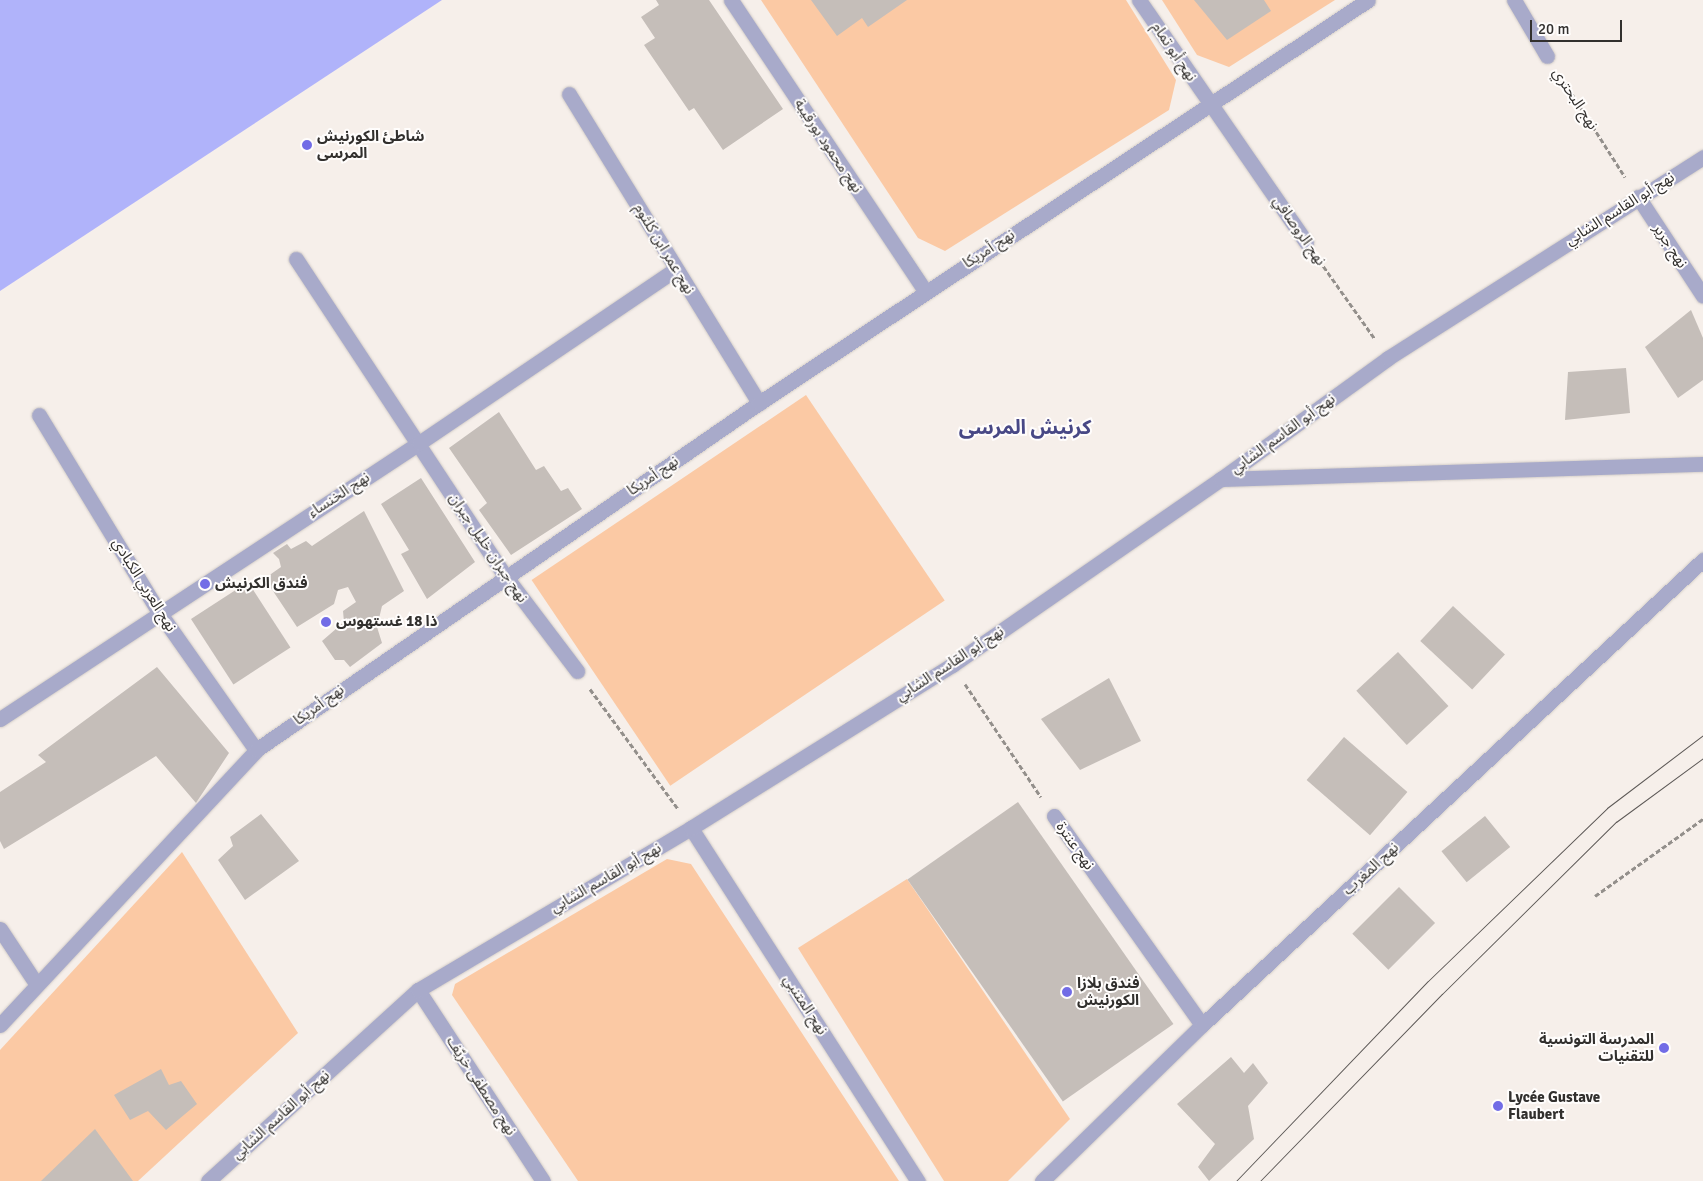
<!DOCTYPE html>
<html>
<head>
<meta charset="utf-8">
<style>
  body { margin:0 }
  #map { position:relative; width:1703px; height:1181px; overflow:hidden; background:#f6efea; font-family:Signika,"Noto Sans Arabic",sans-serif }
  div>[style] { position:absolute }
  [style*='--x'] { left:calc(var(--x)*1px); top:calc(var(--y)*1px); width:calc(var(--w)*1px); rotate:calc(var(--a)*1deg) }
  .green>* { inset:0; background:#fbc9a4; transform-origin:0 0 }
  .water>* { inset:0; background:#b0b3fa }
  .building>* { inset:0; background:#c5beb9; transform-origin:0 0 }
  .path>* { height:3px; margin-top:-1.5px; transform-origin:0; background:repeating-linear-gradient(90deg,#938f8b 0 5px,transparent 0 7.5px) }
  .roads { filter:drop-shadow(0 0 1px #d3cdc8) drop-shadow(0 0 1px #d3cdc8) }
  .minor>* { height:15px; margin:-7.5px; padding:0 7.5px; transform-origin:7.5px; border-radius:7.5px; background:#a8aaca }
  .tram>* { height:1px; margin:-0.5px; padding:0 0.5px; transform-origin:0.5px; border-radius:0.5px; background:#5c5856 }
  .dots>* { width:14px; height:14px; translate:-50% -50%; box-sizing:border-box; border:2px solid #fffdfc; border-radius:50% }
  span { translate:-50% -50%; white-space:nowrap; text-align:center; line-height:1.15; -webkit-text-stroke:4px #fffdfc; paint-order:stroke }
  .street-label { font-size:15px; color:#32302e }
  .poi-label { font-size:15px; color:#32302e; font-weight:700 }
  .left { translate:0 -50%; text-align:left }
  .right { translate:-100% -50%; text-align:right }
  .district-label { font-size:20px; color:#484885; font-weight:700 }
  .scale { position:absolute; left:1530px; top:20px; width:92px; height:22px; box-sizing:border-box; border:2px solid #32302e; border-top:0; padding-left:6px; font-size:15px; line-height:18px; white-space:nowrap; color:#32302e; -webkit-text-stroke:4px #fffdfc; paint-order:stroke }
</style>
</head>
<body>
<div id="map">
  <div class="green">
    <i style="clip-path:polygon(761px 0,1126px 0,1176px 80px,1169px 110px,945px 251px,918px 238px)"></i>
    <i style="clip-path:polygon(1162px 0,1335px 0,1229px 67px,1197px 55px)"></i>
    <i style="left:806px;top:395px;width:248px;height:331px;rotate:56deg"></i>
    <i style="clip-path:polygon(182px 852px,298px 1033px,138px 1181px,0 1181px,0 1050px)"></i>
    <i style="clip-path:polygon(667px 859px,691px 864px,899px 1181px,578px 1181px,452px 995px,455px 984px)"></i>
    <i style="clip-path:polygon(907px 879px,1070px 1119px,1008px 1181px,944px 1181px,798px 948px)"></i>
  </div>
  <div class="water">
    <i style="clip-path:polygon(0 0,442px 0,0 291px)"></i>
  </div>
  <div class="building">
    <i style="clip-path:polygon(656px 0,709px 0,783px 109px,723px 150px,694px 108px,689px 111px,644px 45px,655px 38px,641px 17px,659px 5px)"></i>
    <i style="clip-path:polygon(811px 0,907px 0,868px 27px,862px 18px,837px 36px)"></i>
    <i style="clip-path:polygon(1194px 0,1264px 0,1271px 11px,1227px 40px)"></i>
    <i style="clip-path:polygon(1691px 310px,1703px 338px,1703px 380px,1678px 398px,1645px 347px)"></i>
    <i style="clip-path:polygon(1626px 368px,1630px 413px,1565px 420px,1568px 372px)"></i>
    <i style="clip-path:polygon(499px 412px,536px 470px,544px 466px,561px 491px,568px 488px,582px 509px,511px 555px,479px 510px,487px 503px,449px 448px)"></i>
    <i style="clip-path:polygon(421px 478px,475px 562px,427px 599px,401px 554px,409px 550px,381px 504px)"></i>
    <i style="clip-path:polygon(364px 511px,404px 591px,382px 606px,377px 627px,382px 643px,350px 667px,344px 660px,335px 660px,322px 641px,344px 622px,343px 611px,356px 602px,348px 587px,338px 590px,334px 604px,297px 627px,267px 582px,271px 574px,281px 567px,279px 559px,273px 553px,287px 544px,291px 549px,306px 541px,312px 546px)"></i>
    <i style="left:248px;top:582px;width:78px;height:68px;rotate:57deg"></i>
    <i style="left:1453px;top:606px;width:71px;height:48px;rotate:43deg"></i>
    <i style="left:1398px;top:652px;width:74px;height:57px;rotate:47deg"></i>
    <i style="clip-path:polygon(157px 667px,229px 753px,196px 803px,156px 756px,4px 849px,0 841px,0 792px,46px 762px,38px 755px)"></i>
    <i style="clip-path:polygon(1109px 678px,1141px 741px,1080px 770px,1041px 719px)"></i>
    <i style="left:1344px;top:737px;width:84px;height:57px;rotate:41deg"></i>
    <i style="left:1018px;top:802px;width:271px;height:135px;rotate:55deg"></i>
    <i style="clip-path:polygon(261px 814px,299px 861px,245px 900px,218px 860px,233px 846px,230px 837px)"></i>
    <i style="left:1485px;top:816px;width:40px;height:56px;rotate:51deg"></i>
    <i style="left:1399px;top:887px;width:51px;height:66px;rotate:45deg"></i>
    <i style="clip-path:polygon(1231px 1057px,1244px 1073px,1253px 1063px,1268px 1083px,1248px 1106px,1254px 1139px,1209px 1181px,1198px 1167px,1215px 1144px,1177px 1104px)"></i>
    <i style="clip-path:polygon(161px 1069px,169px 1085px,181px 1081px,197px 1104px,166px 1130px,148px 1111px,130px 1120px,114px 1095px)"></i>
    <i style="clip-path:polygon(95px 1129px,133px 1181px,41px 1181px)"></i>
  </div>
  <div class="path">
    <i style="--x:1560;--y:75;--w:121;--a:57.5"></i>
    <i style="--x:1319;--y:260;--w:97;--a:54.7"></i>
    <i style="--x:965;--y:684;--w:136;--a:56.1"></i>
    <i style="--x:590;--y:689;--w:149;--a:53.7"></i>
    <i style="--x:1595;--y:896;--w:133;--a:-35.5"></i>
  </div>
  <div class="roads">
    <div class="minor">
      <i style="--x:731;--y:0;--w:350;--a:56.3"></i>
      <i style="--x:1139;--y:0;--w:294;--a:55.4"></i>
      <i style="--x:1514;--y:0;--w:65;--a:59.5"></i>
      <i style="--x:569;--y:94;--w:363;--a:58.4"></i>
      <i style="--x:1638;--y:197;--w:118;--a:56.7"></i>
      <i style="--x:296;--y:259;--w:381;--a:56.6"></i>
      <i style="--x:506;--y:577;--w:118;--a:52.9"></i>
      <i style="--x:39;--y:415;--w:231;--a:58.7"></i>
      <i style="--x:159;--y:612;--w:169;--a:54.9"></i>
      <i style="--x:1221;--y:479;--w:482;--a:-1.8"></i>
      <i style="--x:0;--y:719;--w:502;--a:-33.37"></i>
      <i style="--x:419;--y:443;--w:310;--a:-34.1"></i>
      <i style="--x:1054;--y:816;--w:256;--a:54.7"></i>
      <i style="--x:691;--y:828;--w:420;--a:57.3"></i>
      <i style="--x:0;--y:929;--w:67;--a:56.5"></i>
      <i style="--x:418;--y:990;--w:228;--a:56.8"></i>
      <i style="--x:0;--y:1025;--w:376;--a:-47"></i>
      <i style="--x:256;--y:750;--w:611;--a:-34.6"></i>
      <i style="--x:759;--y:403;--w:730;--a:-33.49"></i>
      <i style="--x:208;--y:1181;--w:284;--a:-42.3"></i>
      <i style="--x:418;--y:990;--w:317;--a:-30.7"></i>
      <i style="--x:691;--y:828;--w:308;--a:-32"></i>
      <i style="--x:952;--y:665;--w:327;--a:-34.7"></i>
      <i style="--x:1221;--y:479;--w:206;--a:-35.9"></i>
      <i style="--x:1388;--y:358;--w:374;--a:-32.5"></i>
      <i style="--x:1042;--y:1181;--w:223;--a:-44.3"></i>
      <i style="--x:1202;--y:1025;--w:684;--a:-42.87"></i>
    </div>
  </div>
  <div class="tram">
    <i style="--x:1236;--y:1181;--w:277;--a:-46.2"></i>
    <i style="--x:1428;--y:981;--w:249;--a:-44"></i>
    <i style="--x:1607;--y:808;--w:121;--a:-37.2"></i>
    <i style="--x:1260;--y:1181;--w:261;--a:-45.8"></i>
    <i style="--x:1442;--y:994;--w:245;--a:-44.7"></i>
    <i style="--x:1616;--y:822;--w:108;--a:-36.3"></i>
  </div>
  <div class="dots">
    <i style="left:307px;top:145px;background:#726ce6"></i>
    <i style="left:205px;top:584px;background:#726ce6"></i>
    <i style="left:326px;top:622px;background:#726ce6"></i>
    <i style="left:1067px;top:992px;background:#726ce6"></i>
    <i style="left:1664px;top:1048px;background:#726ce6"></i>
    <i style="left:1498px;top:1106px;background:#726ce6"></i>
  </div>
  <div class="street-label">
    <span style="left:1174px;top:52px;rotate:56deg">نهج أبو تمام</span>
    <span style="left:1575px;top:99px;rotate:57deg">نهج البحتري</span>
    <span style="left:828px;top:146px;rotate:56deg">نهج محمود بورقيبة</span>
    <span style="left:1620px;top:209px;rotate:-32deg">نهج أبو القاسم الشابي</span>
    <span style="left:1299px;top:231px;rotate:55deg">نهج الروصافي</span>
    <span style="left:1670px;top:246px;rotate:57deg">نهج جرير</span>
    <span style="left:664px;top:249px;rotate:59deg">نهج عمر ابن كلثوم</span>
    <span style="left:989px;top:249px;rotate:-33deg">نهج أمريكا</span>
    <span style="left:1283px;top:434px;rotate:-36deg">نهج أبو القاسم الشابي</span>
    <span style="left:653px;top:476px;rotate:-34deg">نهج أمريكا</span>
    <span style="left:339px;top:495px;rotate:-33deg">نهج الخنساء</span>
    <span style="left:488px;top:548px;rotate:56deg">نهج جبران خليل جبران</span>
    <span style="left:144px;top:585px;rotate:58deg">نهج العربي الكبادي</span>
    <span style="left:950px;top:664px;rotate:-33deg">نهج أبو القاسم الشابي</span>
    <span style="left:319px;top:705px;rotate:-36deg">نهج أمريكا</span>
    <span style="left:1075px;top:846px;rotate:55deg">نهج عنترة</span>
    <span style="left:1371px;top:869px;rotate:-43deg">نهج المغرب</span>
    <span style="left:606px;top:878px;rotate:-30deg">نهج أبو القاسم الشابي</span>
    <span style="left:805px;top:1005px;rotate:57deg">نهج المتنبي</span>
    <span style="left:481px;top:1086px;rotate:57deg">نهج مصطفى خريّف</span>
    <span style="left:281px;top:1115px;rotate:-42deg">نهج أبو القاسم الشابي</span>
  </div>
  <div class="poi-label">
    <span class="left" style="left:317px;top:145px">شاطئ الكورنيش<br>المرسى</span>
    <span class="left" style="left:215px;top:584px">فندق الكرنيش</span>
    <span class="left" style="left:336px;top:622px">ذا 18 غستهوس</span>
    <span class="left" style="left:1077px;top:992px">فندق بلازا<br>الكورنيش</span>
    <span class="right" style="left:1654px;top:1048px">المدرسة التونسية<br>للتقنيات</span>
    <span class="left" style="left:1508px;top:1106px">Lycée Gustave<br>Flaubert</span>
  </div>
  <div class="district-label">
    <span style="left:1025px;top:427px">كرنيش المرسى</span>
  </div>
  <div class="scale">20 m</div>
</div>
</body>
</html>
